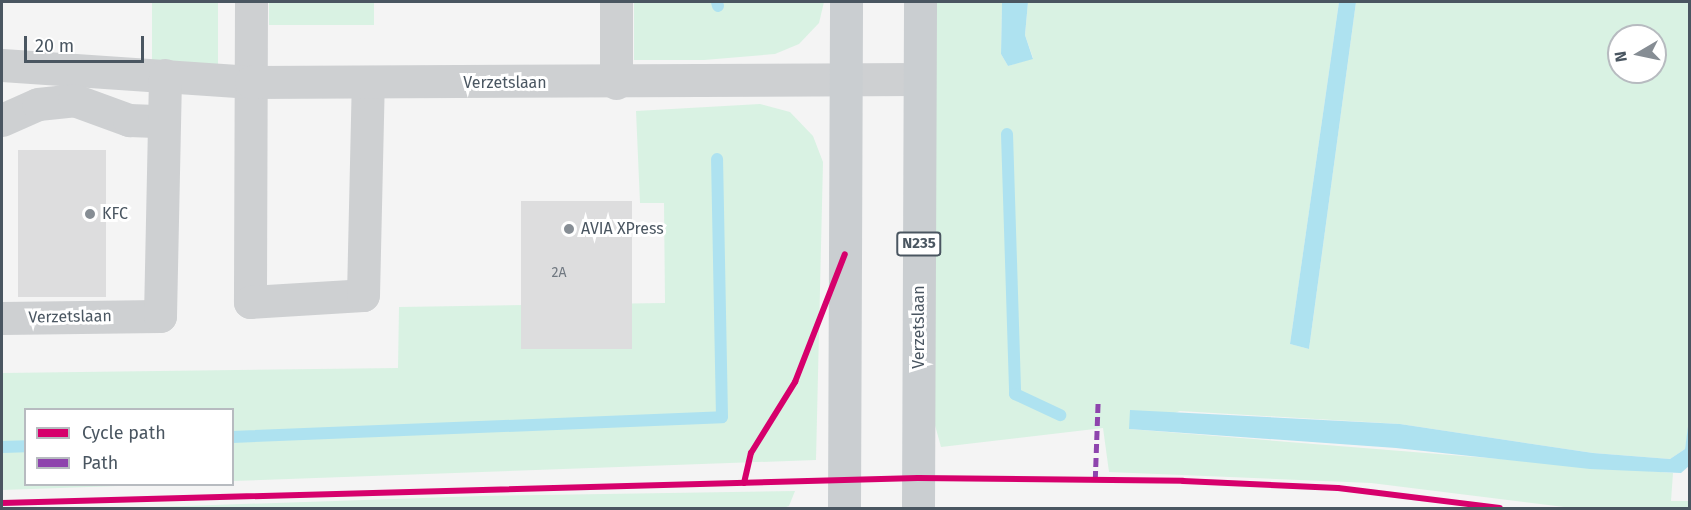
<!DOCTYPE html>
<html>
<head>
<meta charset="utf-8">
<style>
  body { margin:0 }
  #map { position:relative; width:1691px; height:510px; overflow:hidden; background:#f4f4f4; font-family:"Fira Sans",sans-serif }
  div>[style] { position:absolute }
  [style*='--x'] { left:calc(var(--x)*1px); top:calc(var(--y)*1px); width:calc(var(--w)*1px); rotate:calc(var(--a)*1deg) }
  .green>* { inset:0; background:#d9f2e3; transform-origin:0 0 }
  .water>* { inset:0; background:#aee2f0 }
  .stream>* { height:12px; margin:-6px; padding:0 6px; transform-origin:6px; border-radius:6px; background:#aee2f0 }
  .building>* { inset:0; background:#ddddde; transform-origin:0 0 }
  .minor>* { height:33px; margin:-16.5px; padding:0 16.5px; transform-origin:16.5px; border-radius:16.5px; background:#ced0d2 }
  .major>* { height:33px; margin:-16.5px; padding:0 16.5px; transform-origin:16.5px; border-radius:16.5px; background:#caced1 }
  .quiet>* { height:4.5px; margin-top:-2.25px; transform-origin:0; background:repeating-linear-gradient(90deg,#8e44ad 0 9px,transparent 0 13.5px) }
  .cycleway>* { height:6px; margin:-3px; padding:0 3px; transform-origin:3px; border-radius:3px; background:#d6006c }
  .dots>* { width:16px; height:16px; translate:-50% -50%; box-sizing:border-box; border:3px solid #fff; border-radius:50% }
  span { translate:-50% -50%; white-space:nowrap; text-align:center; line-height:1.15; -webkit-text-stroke:6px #fff; paint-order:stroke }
  .number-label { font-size:14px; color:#707881 }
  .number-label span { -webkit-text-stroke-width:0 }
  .shield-label span { padding:2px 4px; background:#fff; border:2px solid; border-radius:4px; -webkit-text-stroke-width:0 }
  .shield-label { font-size:15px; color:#4a5661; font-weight:700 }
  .street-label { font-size:16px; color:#4a5661 }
  .poi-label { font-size:16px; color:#4a5661 }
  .left { translate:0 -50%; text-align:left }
  .frame { position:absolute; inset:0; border:3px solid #4a5661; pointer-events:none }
  .legend { position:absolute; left:24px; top:408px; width:210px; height:78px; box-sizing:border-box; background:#fff; border:2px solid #b7bbc0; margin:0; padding:8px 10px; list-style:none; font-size:18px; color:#4a5661 }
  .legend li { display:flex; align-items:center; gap:12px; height:30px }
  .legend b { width:30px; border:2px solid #b7bbc0 }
  .north { position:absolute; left:1607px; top:24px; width:60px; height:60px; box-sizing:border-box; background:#fff; border:2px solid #b7bbc0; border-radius:50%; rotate:261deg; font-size:16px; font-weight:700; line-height:24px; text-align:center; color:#4a5661 }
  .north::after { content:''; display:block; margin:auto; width:21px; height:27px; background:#868d94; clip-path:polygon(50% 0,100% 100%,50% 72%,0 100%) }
  .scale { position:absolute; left:24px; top:36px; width:120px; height:27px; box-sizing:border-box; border:3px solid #4a5661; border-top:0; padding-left:8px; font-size:18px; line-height:21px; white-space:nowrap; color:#4a5661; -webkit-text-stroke:4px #fff; paint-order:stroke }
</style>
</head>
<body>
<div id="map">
  <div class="green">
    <i style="left:152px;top:2px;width:66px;height:62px"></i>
    <i style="left:269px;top:2px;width:105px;height:23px"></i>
    <i style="clip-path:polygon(634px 2px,824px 2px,819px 23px,799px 44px,775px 54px,704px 60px,634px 60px)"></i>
    <i style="clip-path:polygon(evenodd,937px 2px,1002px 2px,1001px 54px,1008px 66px,1033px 58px,1025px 35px,1028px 2px,1339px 2px,1290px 344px,1309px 349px,1356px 2px,1689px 2px,1690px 418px,1685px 449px,1670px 459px,1593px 453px,1400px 424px,1180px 411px,1129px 429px,1673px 473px,1671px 501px,1689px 501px,1689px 508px,1572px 508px,1371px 483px,1109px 472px,1103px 428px,941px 447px,933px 418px,931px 371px,937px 2px,1619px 36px,1655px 36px,1655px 72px,1619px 72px,1619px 36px)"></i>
    <i style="clip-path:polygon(760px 104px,790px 112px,813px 136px,823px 162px,816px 460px,233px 481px,232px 410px,26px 410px,26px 484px,147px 485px,2px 490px,2px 373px,398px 368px,399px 307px,665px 303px,664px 203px,640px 203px,636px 111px)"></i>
    <i style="clip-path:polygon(795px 491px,789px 506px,783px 508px,126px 508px,482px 496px)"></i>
  </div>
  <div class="water">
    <i style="clip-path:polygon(1002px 2px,1028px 2px,1025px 35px,1033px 59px,1008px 66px,1001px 54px)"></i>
    <i style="clip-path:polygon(1339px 2px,1356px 2px,1309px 349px,1290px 344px)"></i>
    <i style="clip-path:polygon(1130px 410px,1400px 424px,1593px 453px,1670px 459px,1685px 449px,1689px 419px,1689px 466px,1681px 473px,1590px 469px,1396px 448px,1129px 429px)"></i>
  </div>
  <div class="stream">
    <i style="--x:717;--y:2;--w:4;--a:76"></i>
    <i style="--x:1007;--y:134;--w:260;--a:88.2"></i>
    <i style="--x:1015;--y:394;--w:50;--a:25"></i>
    <i style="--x:232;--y:437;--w:490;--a:-2.3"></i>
    <i style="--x:722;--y:417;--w:258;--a:-91.1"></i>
    <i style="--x:2;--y:447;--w:24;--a:-2"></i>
  </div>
  <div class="building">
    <i style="left:18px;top:150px;width:88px;height:147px"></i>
    <i style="left:632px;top:201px;width:148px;height:111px;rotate:90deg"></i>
  </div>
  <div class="minor">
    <i style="--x:251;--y:2;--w:300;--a:90.2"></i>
    <i style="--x:250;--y:302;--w:113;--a:-3.5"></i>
    <i style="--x:363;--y:295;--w:213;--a:-88.7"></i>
    <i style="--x:2;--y:65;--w:250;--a:3.9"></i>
    <i style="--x:251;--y:82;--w:668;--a:-0.26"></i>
    <i style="--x:616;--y:83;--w:81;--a:-90"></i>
    <i style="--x:2;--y:120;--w:39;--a:-24"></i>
    <i style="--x:38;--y:104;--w:36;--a:-6"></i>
    <i style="--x:74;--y:100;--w:59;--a:20"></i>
    <i style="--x:129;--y:120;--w:33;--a:2"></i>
    <i style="--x:2;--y:318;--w:158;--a:-0.7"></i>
    <i style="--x:160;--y:316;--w:241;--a:-88.8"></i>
  </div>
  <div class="major">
    <i style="--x:844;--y:508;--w:506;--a:-89.77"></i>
    <i style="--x:918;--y:508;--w:506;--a:-89.77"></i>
  </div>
  <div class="quiet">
    <i style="--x:1095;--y:480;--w:81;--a:-87.9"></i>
  </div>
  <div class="cycleway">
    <i style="--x:744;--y:483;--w:31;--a:-77"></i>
    <i style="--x:751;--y:453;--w:84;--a:-58.2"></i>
    <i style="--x:795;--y:382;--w:137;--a:-68.7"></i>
    <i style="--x:2;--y:503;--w:916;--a:-1.56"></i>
    <i style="--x:918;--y:478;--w:265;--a:0.6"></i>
    <i style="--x:1183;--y:481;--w:155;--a:2.6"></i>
    <i style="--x:1338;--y:488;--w:163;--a:7"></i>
  </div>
  <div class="dots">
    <i style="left:90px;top:214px;background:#868d94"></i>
    <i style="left:569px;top:229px;background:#868d94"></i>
  </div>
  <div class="number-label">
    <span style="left:559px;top:273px">2A</span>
  </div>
  <div class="shield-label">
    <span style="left:919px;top:244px">N235</span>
  </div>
  <div class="street-label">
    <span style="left:505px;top:83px">Verzetslaan</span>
    <span style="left:70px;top:317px;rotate:-1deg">Verzetslaan</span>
    <span style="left:919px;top:327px;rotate:-90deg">Verzetslaan</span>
  </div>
  <div class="poi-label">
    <span class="left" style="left:102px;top:214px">KFC</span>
    <span class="left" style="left:581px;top:229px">AVIA XPress</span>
  </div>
  <div class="frame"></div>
  <ul class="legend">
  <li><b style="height:8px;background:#d6006c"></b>Cycle path</li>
  <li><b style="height:8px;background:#8e44ad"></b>Path</li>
  </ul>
  <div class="north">N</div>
  <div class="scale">20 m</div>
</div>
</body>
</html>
